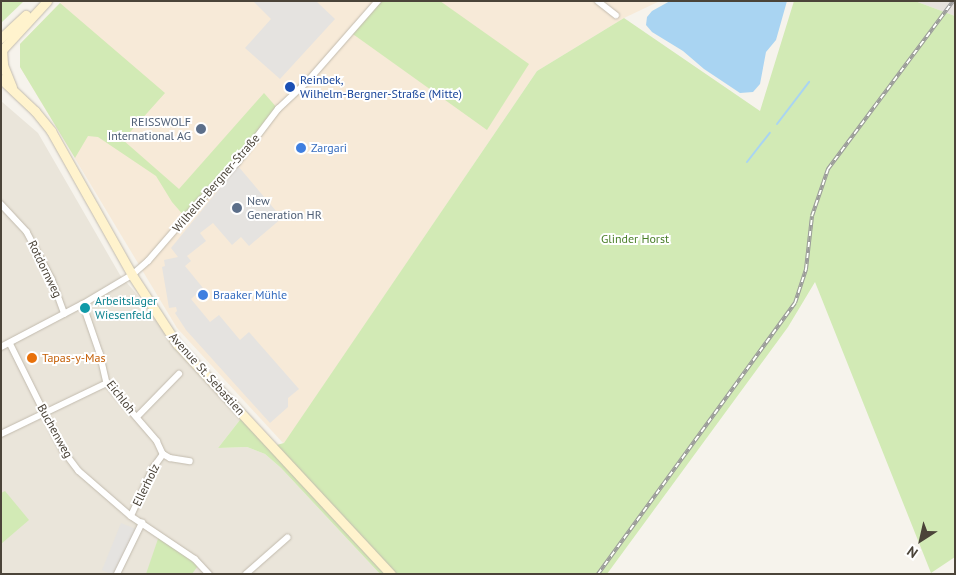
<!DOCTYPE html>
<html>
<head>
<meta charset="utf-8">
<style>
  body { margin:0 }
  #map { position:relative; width:956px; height:575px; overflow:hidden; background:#f6f3ec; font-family:"PT Sans",sans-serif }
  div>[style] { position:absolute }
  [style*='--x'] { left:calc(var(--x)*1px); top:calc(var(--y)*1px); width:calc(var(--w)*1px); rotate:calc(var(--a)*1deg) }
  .residential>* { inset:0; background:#eae5da }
  .commercial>* { inset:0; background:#f7ead8 }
  .industrial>* { inset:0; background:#e6e2dd }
  .green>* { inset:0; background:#d2eab5 }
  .parking>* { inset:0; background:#e5e3e0; transform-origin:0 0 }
  .water>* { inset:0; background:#a9d4f2 }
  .stream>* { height:2px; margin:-1px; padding:0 1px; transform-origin:1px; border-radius:1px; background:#a9d4f2 }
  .roads { filter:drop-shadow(0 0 1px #c2bbae) drop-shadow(0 0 1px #c2bbae) }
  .minor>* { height:5.5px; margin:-2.75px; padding:0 2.75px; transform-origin:2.75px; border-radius:2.75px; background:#fff }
  .secondary>* { height:9px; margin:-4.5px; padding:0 4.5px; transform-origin:4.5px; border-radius:4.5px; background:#fff3cd }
  .rail>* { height:4px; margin-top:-2px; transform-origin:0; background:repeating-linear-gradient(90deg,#fff 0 5.5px,#9a9a9a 0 11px); box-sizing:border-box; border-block:1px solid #9a9a9a }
  .dots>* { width:14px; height:14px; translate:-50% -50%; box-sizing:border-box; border:2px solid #fff; border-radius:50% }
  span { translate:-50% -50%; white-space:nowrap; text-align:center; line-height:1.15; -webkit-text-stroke:4px #fff; paint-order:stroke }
  .transit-label { font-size:12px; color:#164399 }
  .left { translate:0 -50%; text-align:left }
  .service-label { font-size:12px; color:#4e5e75 }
  .right { translate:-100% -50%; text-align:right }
  .shop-label { font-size:12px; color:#366cbe }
  .street-label { font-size:12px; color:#4b4439 }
  .park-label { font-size:12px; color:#4a7f2a }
  .culture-label { font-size:12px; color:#0d838f }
  .food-label { font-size:12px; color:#c56008 }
  .frame { position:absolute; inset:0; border:2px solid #4b4439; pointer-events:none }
  .north { position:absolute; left:896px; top:515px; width:50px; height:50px; -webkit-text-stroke:4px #fff; paint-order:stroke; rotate:215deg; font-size:14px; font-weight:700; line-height:20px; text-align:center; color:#4b4439 }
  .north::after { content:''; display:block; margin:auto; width:18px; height:22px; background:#4b4439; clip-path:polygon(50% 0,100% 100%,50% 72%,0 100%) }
</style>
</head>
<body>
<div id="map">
  <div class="residential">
    <i style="clip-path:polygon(1px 101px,38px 133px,120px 275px,243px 416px,218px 448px,247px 447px,265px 454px,281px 468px,380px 574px,1px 574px)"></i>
  </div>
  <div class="commercial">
    <i style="clip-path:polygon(62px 1px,660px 1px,624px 18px,537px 71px,284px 444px,177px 328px,20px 67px,20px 44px)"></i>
  </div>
  <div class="industrial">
    <i style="clip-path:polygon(915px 1px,955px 1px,955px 16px,944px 12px)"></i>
  </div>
  <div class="green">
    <i style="clip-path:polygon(1px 1px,24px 1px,1px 23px)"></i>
    <i style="clip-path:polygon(378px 1px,440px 1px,529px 64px,487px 130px,350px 32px)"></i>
    <i style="clip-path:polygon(794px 1px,915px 1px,955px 16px,955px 557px,931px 573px,815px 282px,788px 327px,607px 574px,380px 574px,281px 468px,265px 454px,247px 447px,218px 448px,243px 416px,273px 446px,284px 443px,537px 71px,624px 18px,760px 111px)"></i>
    <i style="clip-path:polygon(60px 3px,165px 93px,123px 140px,179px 189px,264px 93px,278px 109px,185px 217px,172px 202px,156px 176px,98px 137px,88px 136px,75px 158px,20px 67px,20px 44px)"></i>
    <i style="clip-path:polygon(5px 491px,29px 520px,1px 544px,1px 493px)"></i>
    <i style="clip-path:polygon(160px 533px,200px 563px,192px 574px,146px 574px)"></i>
  </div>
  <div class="parking">
    <i style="clip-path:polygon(253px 1px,316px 1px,335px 19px,280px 79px,245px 48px,271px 19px)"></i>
    <i style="clip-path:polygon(238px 166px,282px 218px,249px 246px,241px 237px,232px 245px,213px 223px,200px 233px,206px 241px,187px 256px,191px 261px,185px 266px,203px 288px,191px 299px,210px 322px,219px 315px,240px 340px,249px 332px,299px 389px,288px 398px,288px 407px,270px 423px,186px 330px,175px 313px,177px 311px,176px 307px,169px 308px,162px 267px,165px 266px,164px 260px,178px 257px,171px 248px)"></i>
    <i style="left:121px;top:523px;width:16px;height:51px;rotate:22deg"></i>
  </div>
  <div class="water">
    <i style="clip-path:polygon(670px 1px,787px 1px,776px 40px,766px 52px,760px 84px,753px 92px,740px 93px,704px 69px,683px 51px,652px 32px,646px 25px,647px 17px,652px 11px)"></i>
  </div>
  <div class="stream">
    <i style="--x:777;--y:124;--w:53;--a:-52.7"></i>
    <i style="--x:747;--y:162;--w:37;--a:-52"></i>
  </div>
  <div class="roads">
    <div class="minor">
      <i style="--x:598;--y:1;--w:23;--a:38"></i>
      <i style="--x:1;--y:204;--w:38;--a:47"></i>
      <i style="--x:27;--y:232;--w:53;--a:62"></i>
      <i style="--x:52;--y:279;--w:37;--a:70"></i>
      <i style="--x:83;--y:304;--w:52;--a:70.9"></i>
      <i style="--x:100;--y:353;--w:31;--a:77"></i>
      <i style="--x:107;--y:383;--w:77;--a:49.2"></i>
      <i style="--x:157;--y:441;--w:14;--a:65"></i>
      <i style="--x:10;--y:343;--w:119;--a:63.6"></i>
      <i style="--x:63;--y:450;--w:26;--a:53"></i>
      <i style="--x:79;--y:471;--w:69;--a:40.9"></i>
      <i style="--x:131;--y:516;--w:77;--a:33.9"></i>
      <i style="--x:195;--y:559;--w:21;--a:47"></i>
      <i style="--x:1;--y:347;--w:93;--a:-27.7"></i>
      <i style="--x:83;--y:304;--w:57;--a:-30.6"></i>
      <i style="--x:132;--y:275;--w:21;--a:-41"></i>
      <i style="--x:148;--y:261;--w:79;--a:-49.1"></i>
      <i style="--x:200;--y:201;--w:53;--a:-45.8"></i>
      <i style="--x:237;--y:163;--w:68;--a:-52.8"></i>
      <i style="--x:278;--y:109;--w:40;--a:-43"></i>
      <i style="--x:307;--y:82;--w:108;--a:-48.8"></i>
      <i style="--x:137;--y:417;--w:60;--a:-45.7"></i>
      <i style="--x:1;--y:434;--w:118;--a:-25.7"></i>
      <i style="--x:131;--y:516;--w:53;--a:-65.4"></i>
      <i style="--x:153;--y:468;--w:17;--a:-54"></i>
      <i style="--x:163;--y:454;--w:8;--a:30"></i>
      <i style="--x:170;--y:458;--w:20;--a:9"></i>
      <i style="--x:117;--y:574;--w:57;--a:-63.9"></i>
      <i style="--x:246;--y:574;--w:55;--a:-41.3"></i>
    </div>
    <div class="secondary">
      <i style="--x:1;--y:38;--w:34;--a:-43"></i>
      <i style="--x:2;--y:49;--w:16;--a:86"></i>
      <i style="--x:3;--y:65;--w:24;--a:68"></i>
      <i style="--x:1;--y:51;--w:68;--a:-47.4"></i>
      <i style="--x:1;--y:79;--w:47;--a:43.3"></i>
      <i style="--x:35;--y:111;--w:26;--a:51"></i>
      <i style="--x:51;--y:131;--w:165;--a:60.6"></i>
      <i style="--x:132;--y:275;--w:82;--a:56.9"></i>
      <i style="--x:177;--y:344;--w:314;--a:47.1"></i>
    </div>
  </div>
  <div class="rail">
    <i style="--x:598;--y:574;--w:335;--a:-54"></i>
    <i style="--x:795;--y:303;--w:36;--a:-72"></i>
    <i style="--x:806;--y:269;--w:53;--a:-83.5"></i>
    <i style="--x:812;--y:216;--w:50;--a:-71.2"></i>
    <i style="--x:828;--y:169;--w:209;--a:-53.3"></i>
  </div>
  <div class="dots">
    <i style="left:290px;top:87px;background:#1a4fb4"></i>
    <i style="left:201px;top:129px;background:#5c6f8a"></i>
    <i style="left:301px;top:148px;background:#3f7fe0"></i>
    <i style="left:237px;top:208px;background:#5c6f8a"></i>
    <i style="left:203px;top:295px;background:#3f7fe0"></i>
    <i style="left:85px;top:308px;background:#0f9aa8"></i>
    <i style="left:32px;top:358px;background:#e8710a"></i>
  </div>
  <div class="transit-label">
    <span class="left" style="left:300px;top:87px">Reinbek,<br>Wilhelm-Bergner-Straße (Mitte)</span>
  </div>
  <div class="service-label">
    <span class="right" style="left:191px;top:129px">REISSWOLF<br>International AG</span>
    <span class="left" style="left:247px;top:208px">New<br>Generation HR</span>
  </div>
  <div class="shop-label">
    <span class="left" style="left:311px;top:148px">Zargari</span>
    <span class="left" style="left:213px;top:295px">Braaker Mühle</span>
  </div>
  <div class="street-label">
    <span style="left:216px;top:183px;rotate:-49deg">Wilhelm-Bergner-Straße</span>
    <span style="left:45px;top:269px;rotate:64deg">Rotdornweg</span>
    <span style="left:207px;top:374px;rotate:48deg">Avenue St. Sebastien</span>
    <span style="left:121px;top:397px;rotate:52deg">Eichloh</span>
    <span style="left:55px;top:431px;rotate:61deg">Buchenweg</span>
    <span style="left:146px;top:485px;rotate:-64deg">Ellerholz</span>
  </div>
  <div class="park-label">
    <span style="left:635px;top:239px">Glinder Horst</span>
  </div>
  <div class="culture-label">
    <span class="left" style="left:95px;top:308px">Arbeitslager<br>Wiesenfeld</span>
  </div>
  <div class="food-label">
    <span class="left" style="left:42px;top:358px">Tapas-y-Mas</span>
  </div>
  <div class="frame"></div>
  <div class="north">N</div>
</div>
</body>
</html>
